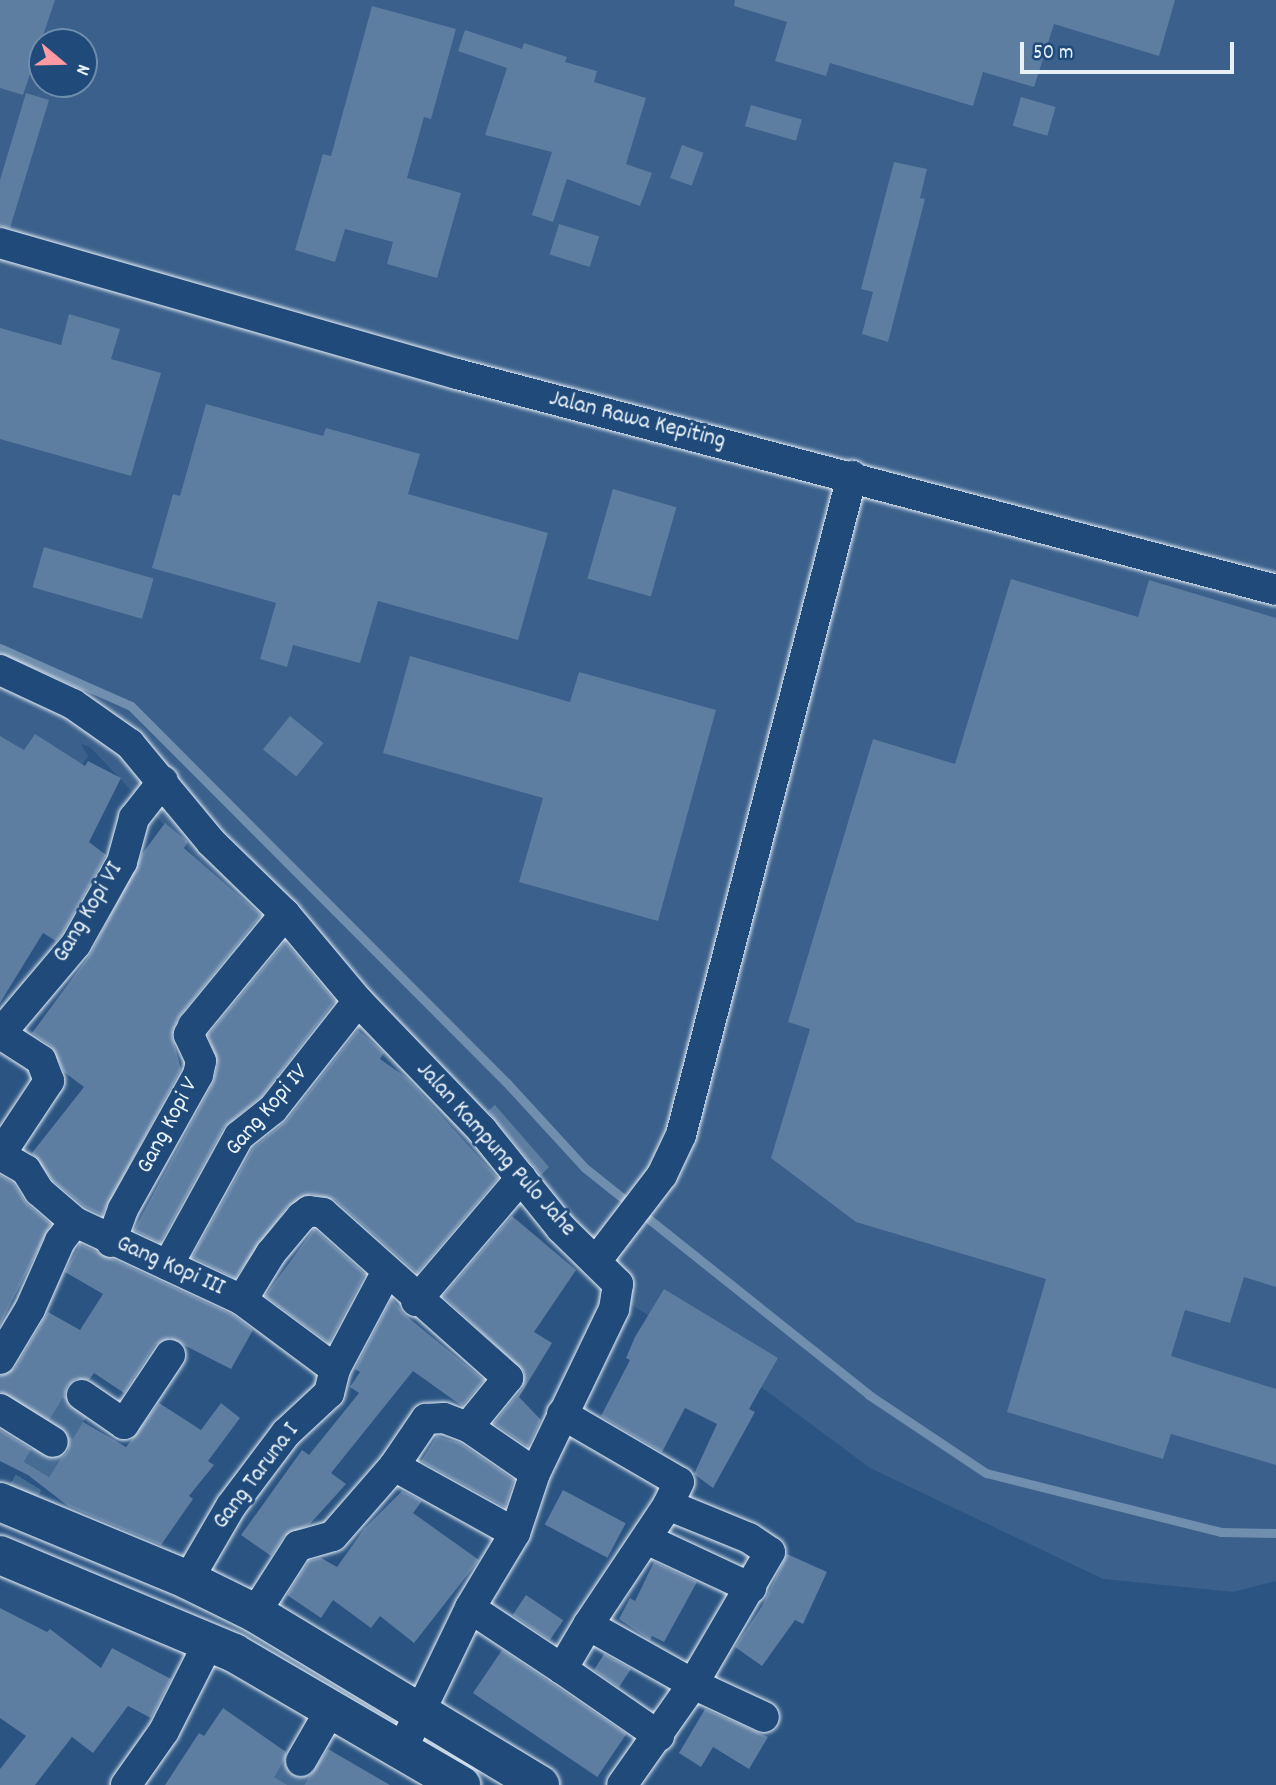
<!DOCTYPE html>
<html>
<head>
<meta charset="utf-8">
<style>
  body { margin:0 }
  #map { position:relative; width:1276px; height:1785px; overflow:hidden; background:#2b5482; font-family:Dekko,sans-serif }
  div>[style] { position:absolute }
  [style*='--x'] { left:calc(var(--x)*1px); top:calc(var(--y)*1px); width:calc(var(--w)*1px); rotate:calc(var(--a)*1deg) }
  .built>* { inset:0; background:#3a608b }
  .stream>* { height:9px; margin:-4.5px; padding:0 4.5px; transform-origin:4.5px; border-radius:4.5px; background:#708ead }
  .building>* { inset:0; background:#5d7da1; transform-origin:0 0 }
  .minor-tunnel>* { height:30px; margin-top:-15px; transform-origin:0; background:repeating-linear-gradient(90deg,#476c94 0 30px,transparent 0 45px) }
  .roads { filter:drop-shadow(0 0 2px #e8f1f8) drop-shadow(0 0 2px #e8f1f8) }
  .minor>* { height:30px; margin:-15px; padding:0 15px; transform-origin:15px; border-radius:15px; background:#1f4a7a }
  .primary>* { height:38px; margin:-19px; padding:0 19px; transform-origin:19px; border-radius:19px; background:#1f4a7a }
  span { translate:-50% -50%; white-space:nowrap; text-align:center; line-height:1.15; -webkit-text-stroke:6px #1f4a7a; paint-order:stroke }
  .street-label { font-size:24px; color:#e8f1f8 }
  .north { position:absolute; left:28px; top:28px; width:70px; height:70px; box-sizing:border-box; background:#1f4a7a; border:2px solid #6f8dac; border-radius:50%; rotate:109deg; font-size:19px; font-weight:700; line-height:28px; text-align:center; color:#e8f1f8 }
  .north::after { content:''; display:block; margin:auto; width:24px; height:32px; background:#ff9aa2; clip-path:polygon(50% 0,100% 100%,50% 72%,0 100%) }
  .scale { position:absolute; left:1020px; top:42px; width:214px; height:32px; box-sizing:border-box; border:4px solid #e8f1f8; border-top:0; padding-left:9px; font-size:21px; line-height:24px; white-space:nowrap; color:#e8f1f8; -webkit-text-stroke:5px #1f4a7a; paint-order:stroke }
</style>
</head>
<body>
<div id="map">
  <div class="built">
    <i style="clip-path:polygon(evenodd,0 0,1276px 0,1276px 1581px,1233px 1592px,1103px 1579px,870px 1468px,753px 1381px,603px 1287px,90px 747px,81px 744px,88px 756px,0 896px,0 0,42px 42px,84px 42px,84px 84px,42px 84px,42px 42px)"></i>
  </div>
  <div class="stream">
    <i style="--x:0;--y:648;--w:143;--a:23.9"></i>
    <i style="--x:131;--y:706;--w:532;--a:45.08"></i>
    <i style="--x:507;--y:1083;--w:115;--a:47.5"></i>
    <i style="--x:585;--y:1168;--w:364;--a:38.6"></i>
    <i style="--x:869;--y:1395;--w:141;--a:33.7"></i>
    <i style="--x:986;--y:1473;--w:242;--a:14.1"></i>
    <i style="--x:1221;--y:1532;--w:55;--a:1"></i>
  </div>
  <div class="building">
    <i style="clip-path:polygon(0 0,55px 0,23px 95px,0 88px)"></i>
    <i style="clip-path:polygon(735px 0,1175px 0,1159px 56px,1054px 24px,1034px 87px,983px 72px,973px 106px,830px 63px,826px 76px,775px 61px,787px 22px,734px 6px)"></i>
    <i style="clip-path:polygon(372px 6px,456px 29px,431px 119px,424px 117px,407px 178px,461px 193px,437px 278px,387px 264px,393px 242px,345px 229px,335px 262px,295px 250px,323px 154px,331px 156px)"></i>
    <i style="clip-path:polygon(465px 30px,522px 49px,524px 43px,567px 57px,565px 62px,597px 71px,594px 82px,646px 98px,626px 164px,652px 173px,640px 206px,567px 179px,553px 222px,532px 215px,552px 152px,485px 135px,507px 68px,458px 51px)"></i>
    <i style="clip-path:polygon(26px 93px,49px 100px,10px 228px,0 226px,0 180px)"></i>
    <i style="left:1021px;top:97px;width:36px;height:30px;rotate:16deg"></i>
    <i style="left:751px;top:105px;width:53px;height:22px;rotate:16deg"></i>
    <i style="left:682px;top:145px;width:23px;height:35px;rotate:20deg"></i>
    <i style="clip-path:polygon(894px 162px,927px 169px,920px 198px,925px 199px,888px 342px,862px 334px,873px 292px,861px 289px)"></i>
    <i style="left:559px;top:224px;width:42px;height:32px;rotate:17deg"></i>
    <i style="clip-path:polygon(69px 314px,120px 329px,111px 359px,161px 373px,131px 476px,0 439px,0 328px,61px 345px)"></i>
    <i style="clip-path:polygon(206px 404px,323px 436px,326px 428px,420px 454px,408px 494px,548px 533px,518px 640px,378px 601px,360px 663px,293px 645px,287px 667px,260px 659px,276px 603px,152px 568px,173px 494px,180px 496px)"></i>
    <i style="left:613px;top:489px;width:66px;height:93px;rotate:16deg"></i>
    <i style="left:44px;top:547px;width:114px;height:42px;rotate:16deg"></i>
    <i style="clip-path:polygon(1011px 579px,1138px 617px,1149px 580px,1276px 618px,1276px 1287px,1244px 1277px,1230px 1323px,1185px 1310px,1171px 1356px,1276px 1389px,1276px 1465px,1171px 1434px,1163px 1459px,1007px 1412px,1046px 1279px,856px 1222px,771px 1158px,810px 1029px,788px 1022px,873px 739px,955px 764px)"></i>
    <i style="clip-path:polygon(410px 656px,570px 702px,579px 672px,716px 710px,658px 921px,519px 882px,543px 798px,383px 753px)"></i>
    <i style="left:290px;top:716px;width:43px;height:43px;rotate:39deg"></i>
    <i style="clip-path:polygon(35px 734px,85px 766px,88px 761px,121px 778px,89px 842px,106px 855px,62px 934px,56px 941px,43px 933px,0 1003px,0 736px,24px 750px)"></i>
    <i style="clip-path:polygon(165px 823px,188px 842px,184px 848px,261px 915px,177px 1019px,172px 1036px,181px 1069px,102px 1215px,85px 1207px,52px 1180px,32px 1153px,84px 1087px,64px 1072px,51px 1046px,32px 1033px,91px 953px,142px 854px)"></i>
    <i style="clip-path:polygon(285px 942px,335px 1001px,261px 1097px,224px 1127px,160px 1243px,134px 1230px,213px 1083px,218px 1064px,208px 1035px)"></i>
    <i style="clip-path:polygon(358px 1030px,384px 1053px,380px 1059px,407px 1078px,498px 1178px,417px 1273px,335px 1200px,311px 1194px,288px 1206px,235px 1278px,192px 1257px,253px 1148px,287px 1120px)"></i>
    <i style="clip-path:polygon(495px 1105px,549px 1167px,541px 1175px,488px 1111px)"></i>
    <i style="clip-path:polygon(0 1175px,13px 1183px,27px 1204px,51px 1224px,0 1325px)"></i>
    <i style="clip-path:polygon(512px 1216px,576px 1270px,534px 1332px,552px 1343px,519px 1397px,541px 1420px,528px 1447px,494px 1423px,522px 1389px,524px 1372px,443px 1296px)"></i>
    <i style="clip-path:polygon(314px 1229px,365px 1274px,329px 1343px,265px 1296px)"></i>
    <i style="clip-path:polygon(80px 1244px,233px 1315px,253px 1330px,231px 1369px,170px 1338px,155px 1345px,124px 1393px,94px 1373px,89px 1380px,75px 1379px,67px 1386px,65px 1394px,70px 1407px,66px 1412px,126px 1447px,159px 1403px,201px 1430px,221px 1403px,240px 1418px,208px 1461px,214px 1465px,189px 1496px,193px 1499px,161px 1545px,68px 1506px,28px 1475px,0 1461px,0 1430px,44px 1457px,61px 1458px,68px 1451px,68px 1433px,0 1392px,0 1376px,15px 1368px,48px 1312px,80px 1330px,103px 1294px,65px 1272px)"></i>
    <i style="clip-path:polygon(664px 1289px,778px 1358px,749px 1409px,755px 1412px,713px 1488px,694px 1474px,717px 1424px,685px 1408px,662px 1452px,601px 1416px,630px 1360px,626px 1358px,635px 1337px)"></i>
    <i style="clip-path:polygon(392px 1298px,404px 1314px,484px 1380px,462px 1406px,413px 1371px,331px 1473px,346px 1484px,309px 1525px,284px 1536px,271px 1556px,241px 1535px,302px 1450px,309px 1455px,359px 1393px,350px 1387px,360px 1372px,355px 1369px)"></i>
    <i style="clip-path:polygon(437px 1436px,460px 1443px,514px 1480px,505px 1507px,421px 1461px)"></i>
    <i style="left:563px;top:1490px;width:71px;height:39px;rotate:28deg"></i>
    <i style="clip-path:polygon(402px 1491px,422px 1501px,413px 1513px,479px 1560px,414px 1643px,380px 1616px,371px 1628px,333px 1600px,321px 1618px,287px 1595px,309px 1561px,321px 1558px,337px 1567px,364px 1529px)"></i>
    <i style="clip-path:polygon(787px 1554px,827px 1572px,803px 1624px,795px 1620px,762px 1666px,735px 1647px,762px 1606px)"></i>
    <i style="clip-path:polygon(654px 1562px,697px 1582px,664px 1642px,652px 1636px,650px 1640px,619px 1619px,630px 1598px,635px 1601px)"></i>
    <i style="left:526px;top:1595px;width:45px;height:24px;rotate:34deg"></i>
    <i style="clip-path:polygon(0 1608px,47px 1632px,50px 1629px,101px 1668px,112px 1648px,171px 1679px,151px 1718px,128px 1706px,93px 1753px,72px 1737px,35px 1785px,0 1785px,0 1769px,26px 1736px,0 1718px)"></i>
    <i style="left:502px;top:1650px;width:150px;height:52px;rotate:34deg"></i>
    <i style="clip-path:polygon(604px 1654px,631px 1669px,619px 1687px,594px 1670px)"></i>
    <i style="clip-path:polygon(223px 1708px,286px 1752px,286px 1769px,293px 1776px,310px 1776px,328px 1749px,390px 1785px,165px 1785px,199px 1733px,204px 1736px)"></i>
    <i style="clip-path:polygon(705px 1709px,768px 1737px,749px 1769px,713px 1747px,701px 1767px,679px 1753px)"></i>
  </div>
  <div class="minor-tunnel">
    <i style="--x:13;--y:1508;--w:132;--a:-58.6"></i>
    <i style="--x:287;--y:1785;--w:28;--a:-60"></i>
  </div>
  <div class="roads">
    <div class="minor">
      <i style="--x:0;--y:243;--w:475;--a:16"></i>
      <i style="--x:457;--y:374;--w:847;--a:14.77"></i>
      <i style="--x:0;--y:670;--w:81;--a:25"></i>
      <i style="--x:73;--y:704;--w:70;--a:35.1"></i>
      <i style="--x:130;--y:744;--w:127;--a:50.4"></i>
      <i style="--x:211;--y:842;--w:103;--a:44.2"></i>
      <i style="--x:285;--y:914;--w:114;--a:50"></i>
      <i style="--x:358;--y:1001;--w:179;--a:46.1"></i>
      <i style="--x:482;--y:1130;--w:126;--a:51.1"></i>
      <i style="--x:561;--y:1228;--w:80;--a:44.5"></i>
      <i style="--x:618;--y:1284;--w:25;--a:99"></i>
      <i style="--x:614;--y:1309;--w:182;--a:115.7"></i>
      <i style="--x:535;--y:1473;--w:63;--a:108.4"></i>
      <i style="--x:515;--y:1533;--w:87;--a:121"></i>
      <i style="--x:470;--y:1608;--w:157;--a:115.7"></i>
      <i style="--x:0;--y:1034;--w:118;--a:-49.8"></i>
      <i style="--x:76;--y:944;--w:94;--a:-60.7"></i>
      <i style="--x:122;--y:862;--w:46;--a:-74.7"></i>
      <i style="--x:134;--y:818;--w:47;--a:-51.9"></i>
      <i style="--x:0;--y:1155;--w:30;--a:30"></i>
      <i style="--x:26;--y:1170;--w:25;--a:58"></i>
      <i style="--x:39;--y:1191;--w:48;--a:40.7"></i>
      <i style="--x:75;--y:1222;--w:184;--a:25"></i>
      <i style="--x:242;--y:1300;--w:116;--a:36.6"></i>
      <i style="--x:335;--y:1369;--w:25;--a:104"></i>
      <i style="--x:329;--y:1393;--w:59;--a:137.1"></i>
      <i style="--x:286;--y:1433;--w:91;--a:127"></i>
      <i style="--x:231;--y:1506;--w:86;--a:120.2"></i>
      <i style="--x:0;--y:1155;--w:89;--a:-56.5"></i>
      <i style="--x:49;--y:1081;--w:22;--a:-111"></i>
      <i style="--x:41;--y:1060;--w:46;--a:-147.3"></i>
      <i style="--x:111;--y:1242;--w:35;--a:-70"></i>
      <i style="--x:123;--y:1209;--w:154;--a:-60.8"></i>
      <i style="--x:198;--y:1075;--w:14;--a:-78"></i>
      <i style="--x:201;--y:1061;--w:29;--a:-115"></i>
      <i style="--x:189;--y:1035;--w:10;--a:-66"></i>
      <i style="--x:193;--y:1026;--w:145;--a:-50.6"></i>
      <i style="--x:597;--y:1260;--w:107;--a:-52.6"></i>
      <i style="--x:662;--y:1175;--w:44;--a:-64.6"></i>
      <i style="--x:681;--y:1135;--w:681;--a:-75.45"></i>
      <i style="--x:168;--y:1265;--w:147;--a:-61.2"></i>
      <i style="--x:239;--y:1136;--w:43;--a:-38.5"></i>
      <i style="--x:273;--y:1109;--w:137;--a:-51.8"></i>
      <i style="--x:242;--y:1300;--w:55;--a:-58.3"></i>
      <i style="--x:271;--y:1253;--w:47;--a:-50.2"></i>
      <i style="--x:301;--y:1217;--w:10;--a:-37"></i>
      <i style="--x:309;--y:1211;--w:14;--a:8"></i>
      <i style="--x:323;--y:1213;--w:248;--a:41.7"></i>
      <i style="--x:508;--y:1378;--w:63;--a:129.2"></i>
      <i style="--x:416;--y:1301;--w:162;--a:-49.5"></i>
      <i style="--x:0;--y:1359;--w:58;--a:-59"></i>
      <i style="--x:30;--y:1309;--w:74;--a:-66.2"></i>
      <i style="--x:60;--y:1241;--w:24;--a:-52"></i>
      <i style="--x:335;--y:1369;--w:111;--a:-62"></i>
      <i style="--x:82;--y:1395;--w:51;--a:34.6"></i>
      <i style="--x:124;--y:1424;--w:83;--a:-56.3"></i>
      <i style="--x:0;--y:1409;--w:62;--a:31.9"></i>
      <i style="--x:562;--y:1414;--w:135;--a:30.2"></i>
      <i style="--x:679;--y:1482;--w:25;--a:116"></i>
      <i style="--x:668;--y:1505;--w:144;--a:123.7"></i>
      <i style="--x:588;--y:1625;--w:120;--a:29.3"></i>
      <i style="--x:693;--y:1684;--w:123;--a:125.1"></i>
      <i style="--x:394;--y:1466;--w:138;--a:29"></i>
      <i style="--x:668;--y:1505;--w:87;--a:22.2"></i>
      <i style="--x:749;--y:1538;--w:25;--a:34"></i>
      <i style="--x:770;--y:1552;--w:153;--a:120.3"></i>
      <i style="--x:693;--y:1684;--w:78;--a:24.9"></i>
      <i style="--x:646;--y:1539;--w:116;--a:25"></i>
      <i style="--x:470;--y:1608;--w:110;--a:33.5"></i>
      <i style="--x:562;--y:1669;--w:51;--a:-59.4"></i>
      <i style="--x:255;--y:1613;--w:80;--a:-57.3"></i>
      <i style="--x:298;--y:1546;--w:36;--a:-16"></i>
      <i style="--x:333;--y:1536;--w:93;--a:-48.9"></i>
      <i style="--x:394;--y:1466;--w:57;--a:-55.8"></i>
      <i style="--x:426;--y:1419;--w:18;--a:-3"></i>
      <i style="--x:444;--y:1418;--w:26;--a:21"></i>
      <i style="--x:468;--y:1427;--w:81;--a:34.5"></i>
      <i style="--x:562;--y:1669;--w:118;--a:34.6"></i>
      <i style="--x:301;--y:1761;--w:60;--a:-60"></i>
      <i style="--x:126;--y:1785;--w:66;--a:-54.9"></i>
      <i style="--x:164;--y:1731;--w:100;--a:-63.2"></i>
    </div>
    <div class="primary">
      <i style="--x:0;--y:1502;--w:204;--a:22.5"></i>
      <i style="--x:188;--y:1580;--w:75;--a:26.2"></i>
      <i style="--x:255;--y:1613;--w:333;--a:31.1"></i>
      <i style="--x:0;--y:1555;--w:254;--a:22.7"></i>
      <i style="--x:234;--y:1653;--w:263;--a:30.2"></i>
    </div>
  </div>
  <div class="street-label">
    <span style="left:637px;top:421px;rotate:14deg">Jalan Rawa Kepiting</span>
    <span style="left:89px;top:913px;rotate:-59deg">Gang Kopi VI</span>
    <span style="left:268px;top:1111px;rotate:-49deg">Gang Kopi IV</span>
    <span style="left:169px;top:1126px;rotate:-62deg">Gang Kopi V</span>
    <span style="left:495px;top:1150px;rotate:48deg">Jalan Kampung Pulo Jahe</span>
    <span style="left:170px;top:1267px;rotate:24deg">Gang Kopi III</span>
    <span style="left:257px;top:1477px;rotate:-53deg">Gang Taruna I</span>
  </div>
  <div class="north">N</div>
  <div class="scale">50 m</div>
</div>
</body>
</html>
